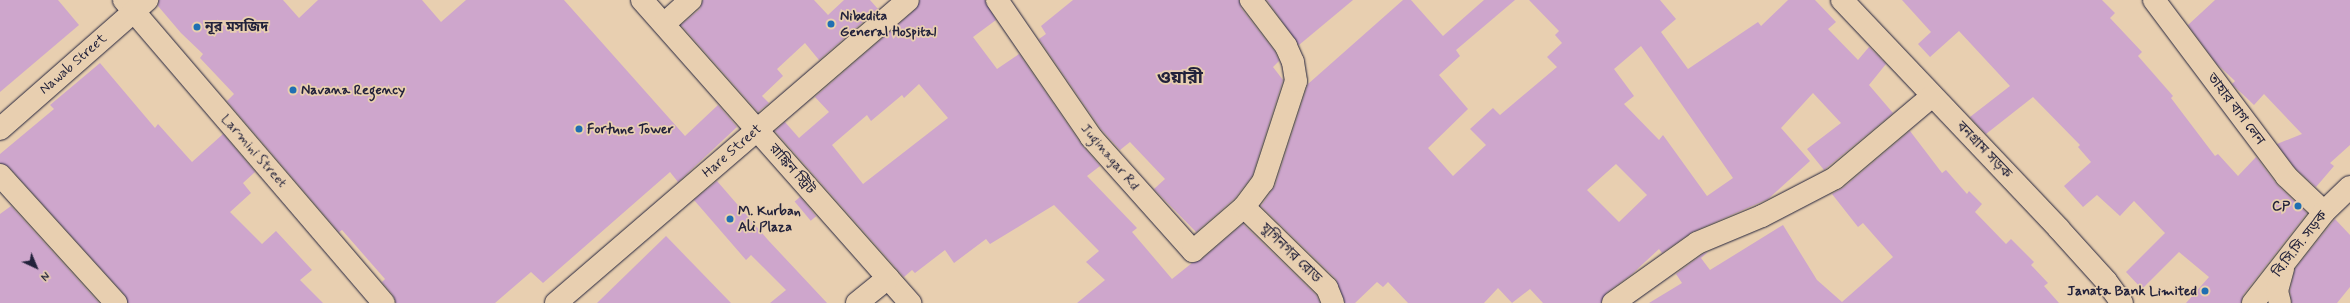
<!DOCTYPE html>
<html>
<head>
<meta charset="utf-8">
<style>
  body { margin:0 }
  #map { position:relative; width:2350px; height:303px; overflow:hidden; background:#e8cfb0; font-family:Mynerve,"Noto Sans Bengali",sans-serif }
  div>[style] { position:absolute }
  [style*='--x'] { left:calc(var(--x)*1px); top:calc(var(--y)*1px); width:calc(var(--w)*1px); rotate:calc(var(--a)*1deg) }
  .building>* { inset:0; background:#cea6cc; transform-origin:0 0 }
  .roads { filter:drop-shadow(0 0 1px #22223b) drop-shadow(0 0 1px #22223b) }
  .minor>* { height:22px; margin:-11px; padding:0 11px; transform-origin:11px; border-radius:11px; background:#e8cfb0 }
  .dots>* { width:11px; height:11px; translate:-50% -50%; box-sizing:border-box; border:2px solid #e8cfb0; border-radius:50% }
  span { translate:-50% -50%; white-space:nowrap; text-align:center; line-height:1.15; -webkit-text-stroke:3.5px #e8cfb0; paint-order:stroke }
  .poi-label { font-size:14px; color:#22223b; font-weight:700 }
  .left { translate:0 -50%; text-align:left }
  .right { translate:-100% -50%; text-align:right }
  .street-label { font-size:14px; color:#22223b }
  .district-label { font-size:18px; color:#22223b; font-weight:700 }
  .north { position:absolute; left:16px; top:247px; width:40px; height:40px; -webkit-text-stroke:3px #e8cfb0; paint-order:stroke; rotate:136deg; font-size:11px; font-weight:700; line-height:16px; text-align:center; color:#22223b }
  .north::after { content:''; display:block; margin:auto; width:14px; height:18px; background:#22223b; clip-path:polygon(50% 0,100% 100%,50% 72%,0 100%) }
</style>
</head>
<body>
<div id="map">
  <div class="building">
    <i style="clip-path:polygon(0 0,58px 0,79px 25px,0 92px)"></i>
    <i style="clip-path:polygon(159px 0,283px 0,299px 18px,318px 0,422px 0,441px 22px,466px 0,564px 0,685px 136px,718px 105px,737px 127px,678px 182px,670px 172px,543px 283px,531px 272px,495px 303px,396px 303px,393px 295px,382px 282px,385px 279px,342px 230px,339px 232px,227px 101px,234px 94px,200px 58px,203px 54px,181px 33px,158px 6px)"></i>
    <i style="clip-path:polygon(703px 0,814px 0,828px 15px,844px 0,870px 0,878px 9px,819px 60px,805px 43px,777px 69px,783px 76px,762px 96px,769px 103px,758px 112px,681px 25px,700px 9px)"></i>
    <i style="clip-path:polygon(evenodd,920px 0,985px 0,996px 20px,973px 37px,997px 69px,1019px 54px,1081px 144px,1100px 166px,1087px 176px,1137px 228px,1132px 232px,1172px 279px,1192px 263px,1201px 260px,1243px 224px,1316px 295px,1320px 303px,1077px 303px,1105px 280px,1086px 262px,1099px 251px,1054px 205px,990px 244px,986px 239px,954px 263px,945px 250px,915px 273px,912px 270px,904px 277px,775px 131px,785px 122px,799px 138px,829px 112px,815px 97px,916px 9px,920px 0,919px 84px,948px 118px,863px 184px,832px 145px,867px 115px,871px 121px,902px 95px,904px 98px,919px 84px)"></i>
    <i style="clip-path:polygon(1073px 0,1239px 0,1241px 8px,1275px 52px,1279px 61px,1273px 67px,1283px 80px,1252px 176px,1235px 198px,1196px 232px,1154px 189px,1165px 179px,1130px 142px,1120px 150px,1101px 129px,1039px 39px,1046px 34px,1041px 26px)"></i>
    <i style="clip-path:polygon(1267px 0,1353px 0,1299px 45px)"></i>
    <i style="clip-path:polygon(evenodd,1403px 0,1411px 0,1443px 36px,1484px 0,1515px 0,1456px 50px,1460px 56px,1439px 75px,1468px 109px,1428px 148px,1453px 176px,1486px 145px,1470px 129px,1493px 108px,1500px 115px,1557px 67px,1547px 57px,1562px 43px,1555px 35px,1559px 31px,1529px 0,1660px 0,1676px 19px,1661px 32px,1688px 69px,1758px 22px,1761px 26px,1788px 0,1815px 0,1836px 22px,1828px 29px,1858px 60px,1869px 47px,1886px 64px,1869px 85px,1893px 113px,1824px 170px,1807px 149px,1841px 123px,1813px 93px,1781px 128px,1810px 161px,1768px 199px,1692px 232px,1662px 253px,1659px 249px,1632px 274px,1606px 293px,1601px 303px,1543px 303px,1530px 289px,1512px 303px,1498px 288px,1484px 303px,1408px 303px,1388px 282px,1383px 287px,1377px 282px,1355px 303px,1345px 303px,1336px 279px,1261px 206px,1275px 186px,1308px 84px,1403px 0,1641px 46px,1733px 178px,1707px 196px,1663px 135px,1659px 140px,1624px 104px,1634px 96px,1614px 69px,1641px 46px,1403px 0,1616px 164px,1647px 195px,1619px 222px,1587px 190px,1616px 164px)"></i>
    <i style="clip-path:polygon(1902px 0,2102px 0,2115px 13px,2110px 18px,2142px 52px,2138px 56px,2173px 96px,2171px 98px,2215px 156px,2218px 154px,2238px 176px,2256px 157px,2277px 185px,2307px 213px,2243px 295px,2241px 303px,2186px 303px,2209px 277px,2179px 252px,2142px 289px,2126px 272px,2165px 233px,2134px 201px,2120px 216px,2097px 195px,2083px 207px,2064px 186px,2091px 162px,2078px 147px,2080px 145px,2033px 97px,1986px 134px,1970px 117px,2010px 86px,1959px 31px,1930px 57px,1918px 44px,1931px 32px)"></i>
    <i style="clip-path:polygon(2215px 0,2350px 0,2350px 145px,2330px 163px,2334px 166px,2316px 187px,2295px 168px,2277px 144px,2302px 134px,2264px 94px,2254px 105px,2234px 86px,2232px 84px,2235px 81px,2217px 64px,2188px 25px)"></i>
    <i style="clip-path:polygon(100px 63px,155px 128px,158px 124px,192px 162px,223px 134px,255px 172px,243px 183px,251px 193px,230px 212px,262px 244px,276px 231px,312px 270px,300px 280px,323px 303px,128px 303px,125px 295px,9px 167px,0 163px,0 154px,54px 109px,50px 105px)"></i>
    <i style="clip-path:polygon(1910px 131px,1942px 173px,1946px 170px,1967px 194px,1969px 191px,1982px 204px,1975px 212px,2006px 244px,2011px 239px,2034px 262px,2031px 265px,2048px 283px,2044px 286px,2059px 303px,1649px 303px,1682px 283px,1676px 274px,1703px 254px,1708px 252px,1701px 258px,1710px 270px,1783px 225px,1817px 280px,1842px 302px,1893px 257px,1863px 223px,1858px 227px,1832px 194px,1843px 188px)"></i>
    <i style="clip-path:polygon(717px 181px,768px 240px,827px 303px,770px 303px,786px 290px,751px 255px,746px 260px,694px 200px)"></i>
    <i style="left:800px;top:197px;width:25px;height:7px;rotate:50deg"></i>
    <i style="clip-path:polygon(11px 206px,99px 303px,0 303px,0 214px)"></i>
    <i style="clip-path:polygon(2335px 219px,2350px 235px,2350px 287px,2337px 303px,2292px 303px,2290px 291px,2295px 269px)"></i>
    <i style="clip-path:polygon(666px 236px,731px 303px,597px 303px)"></i>
  </div>
  <div class="roads">
    <div class="minor">
      <i style="--x:124;--y:0;--w:399;--a:49.4"></i>
      <i style="--x:642;--y:0;--w:405;--a:48.5"></i>
      <i style="--x:997;--y:0;--w:166;--a:55.5"></i>
      <i style="--x:1091;--y:137;--w:153;--a:48.2"></i>
      <i style="--x:1193;--y:251;--w:67;--a:-40.8"></i>
      <i style="--x:1244;--y:207;--w:31;--a:-53"></i>
      <i style="--x:1263;--y:182;--w:106;--a:-71.9"></i>
      <i style="--x:1296;--y:81;--w:19;--a:-99"></i>
      <i style="--x:1293;--y:62;--w:17;--a:-114"></i>
      <i style="--x:1286;--y:46;--w:58;--a:-127.3"></i>
      <i style="--x:1842;--y:0;--w:315;--a:46.5"></i>
      <i style="--x:2059;--y:229;--w:70;--a:47.9"></i>
      <i style="--x:2106;--y:281;--w:27;--a:54"></i>
      <i style="--x:2154;--y:0;--w:220;--a:53.1"></i>
      <i style="--x:2286;--y:176;--w:52;--a:43.5"></i>
      <i style="--x:664;--y:24;--w:36;--a:-42"></i>
      <i style="--x:0;--y:129;--w:196;--a:-41.3"></i>
      <i style="--x:0;--y:175;--w:173;--a:47.8"></i>
      <i style="--x:1244;--y:207;--w:116;--a:44.3"></i>
      <i style="--x:1327;--y:288;--w:16;--a:68"></i>
      <i style="--x:556;--y:303;--w:464;--a:-40.7"></i>
      <i style="--x:857;--y:303;--w:40;--a:-39"></i>
      <i style="--x:1613;--y:303;--w:103;--a:-35.5"></i>
      <i style="--x:1697;--y:243;--w:70;--a:-22.6"></i>
      <i style="--x:1762;--y:216;--w:82;--a:-27.5"></i>
      <i style="--x:1835;--y:178;--w:127;--a:-40.2"></i>
      <i style="--x:2253;--y:303;--w:115;--a:-52"></i>
      <i style="--x:2324;--y:212;--w:36;--a:-44"></i>
      <i style="--x:2280;--y:303;--w:12;--a:-104"></i>
      <i style="--x:2277;--y:291;--w:24;--a:-75"></i>
    </div>
  </div>
  <div class="dots">
    <i style="left:831px;top:24px;background:#1f6fb2"></i>
    <i style="left:197px;top:27px;background:#1f6fb2"></i>
    <i style="left:293px;top:90px;background:#1f6fb2"></i>
    <i style="left:579px;top:129px;background:#1f6fb2"></i>
    <i style="left:2298px;top:206px;background:#1f6fb2"></i>
    <i style="left:730px;top:219px;background:#1f6fb2"></i>
    <i style="left:2205px;top:291px;background:#1f6fb2"></i>
  </div>
  <div class="poi-label">
    <span class="left" style="left:840px;top:24px">Nibedita<br>General Hospital</span>
    <span class="left" style="left:205px;top:27px">নূর মসজিদ</span>
    <span class="left" style="left:301px;top:90px">Navana Regency</span>
    <span class="left" style="left:587px;top:129px">Fortune Tower</span>
    <span class="right" style="left:2290px;top:206px">CP</span>
    <span class="left" style="left:738px;top:219px">M. Kurban<br>Ali Plaza</span>
    <span class="right" style="left:2197px;top:291px">Janata Bank Limited</span>
  </div>
  <div class="street-label">
    <span style="left:73px;top:64px;rotate:-41deg">Nawab Street</span>
    <span style="left:2236px;top:109px;rotate:53deg">তাহার বাগ লেন</span>
    <span style="left:1984px;top:150px;rotate:46deg">বনগ্রাম সড়ক</span>
    <span style="left:254px;top:151px;rotate:49deg">Larmini Street</span>
    <span style="left:732px;top:151px;rotate:-41deg">Hare Street</span>
    <span style="left:1110px;top:157px;rotate:50deg">Juginagar Rd</span>
    <span style="left:792px;top:169px;rotate:49deg">রাঙ্কিন স্ট্রিট</span>
    <span style="left:2300px;top:244px;rotate:-52deg">বি.সি.সি. সড়ক</span>
    <span style="left:1291px;top:253px;rotate:44deg">যুগিনগর রোড</span>
  </div>
  <div class="district-label">
    <span style="left:1180px;top:78px">ওয়ারী</span>
  </div>
  <div class="north">N</div>
</div>
</body>
</html>
